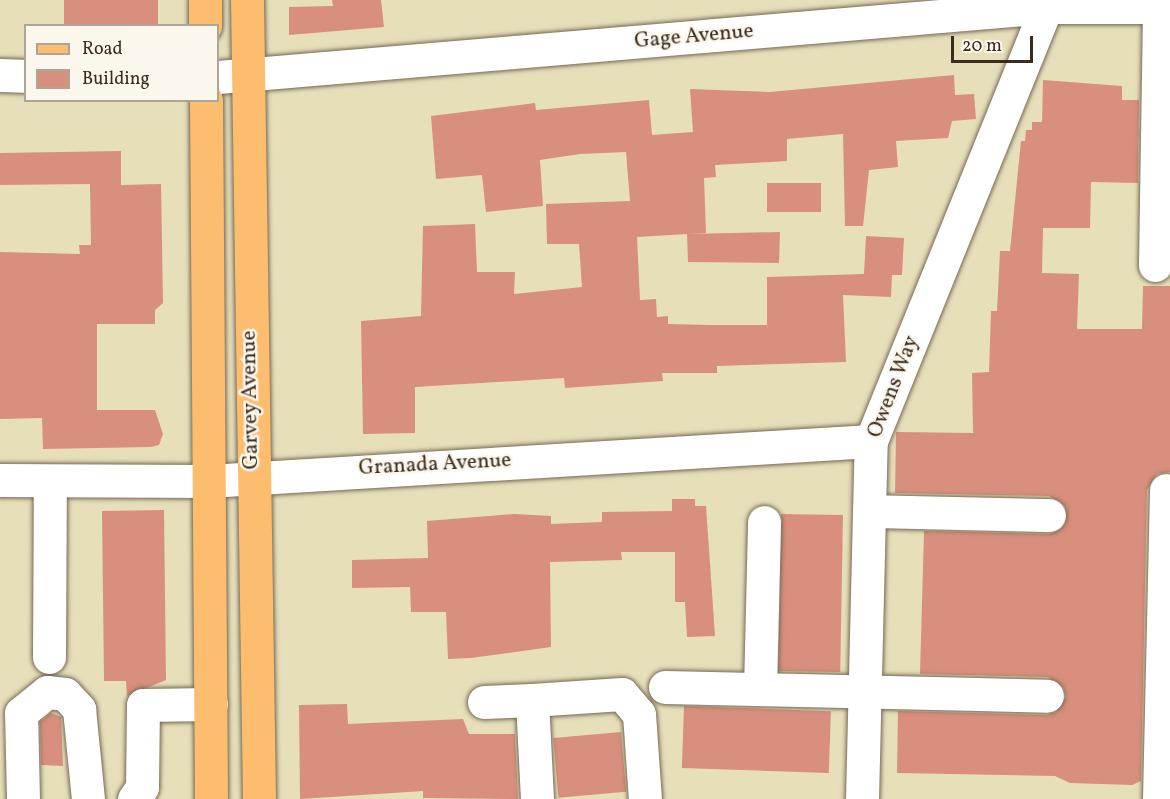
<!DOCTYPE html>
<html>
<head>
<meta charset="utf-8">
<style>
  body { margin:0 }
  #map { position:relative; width:1170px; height:799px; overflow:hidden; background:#e6dfba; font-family:Vollkorn,serif }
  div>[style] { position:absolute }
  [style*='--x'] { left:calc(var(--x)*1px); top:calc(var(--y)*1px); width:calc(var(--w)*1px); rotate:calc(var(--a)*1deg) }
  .building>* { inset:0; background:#d98f7d; transform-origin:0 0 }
  .roads { filter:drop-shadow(0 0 2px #776955) drop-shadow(0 0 2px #776955) }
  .minor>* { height:33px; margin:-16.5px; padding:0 16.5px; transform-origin:16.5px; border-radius:16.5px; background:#fff }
  .major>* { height:33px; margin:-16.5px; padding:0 16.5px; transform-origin:16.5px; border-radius:16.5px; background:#fcbd6f }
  span { translate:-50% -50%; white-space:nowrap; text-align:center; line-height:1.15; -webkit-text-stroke:5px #fbf7ec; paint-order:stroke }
  .street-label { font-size:21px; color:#3b2a1e }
  .legend { position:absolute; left:24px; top:24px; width:195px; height:78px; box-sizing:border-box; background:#fbf7ec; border:2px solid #aea59a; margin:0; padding:8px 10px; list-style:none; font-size:18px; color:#3b2a1e }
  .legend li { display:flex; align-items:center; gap:12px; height:30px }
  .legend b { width:30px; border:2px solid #aea59a }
  .scale { position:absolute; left:951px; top:36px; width:82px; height:27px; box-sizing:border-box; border:3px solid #3b2a1e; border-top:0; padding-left:8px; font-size:18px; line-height:21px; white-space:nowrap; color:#3b2a1e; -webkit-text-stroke:4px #fbf7ec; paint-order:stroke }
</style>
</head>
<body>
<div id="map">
  <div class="building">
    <i style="left:64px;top:0;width:94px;height:26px"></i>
    <i style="clip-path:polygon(332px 0,381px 0,384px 27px,289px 35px,289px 7px,333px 6px)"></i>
    <i style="clip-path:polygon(954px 75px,955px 95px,974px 94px,976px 119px,952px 121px,948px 138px,896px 141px,898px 167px,869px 170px,863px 226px,845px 226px,843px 134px,787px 139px,787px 161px,715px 165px,716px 177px,704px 178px,706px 233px,688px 234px,780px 232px,779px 263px,688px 262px,687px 234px,637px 237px,640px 300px,656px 299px,657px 317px,668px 316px,668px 324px,710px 325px,767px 325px,767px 277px,864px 274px,866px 236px,904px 238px,902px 275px,892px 275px,891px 297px,843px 295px,846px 362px,717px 366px,717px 373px,662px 373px,663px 381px,565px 388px,564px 378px,415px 387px,415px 433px,363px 434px,361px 321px,421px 316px,423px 226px,475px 224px,477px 272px,515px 272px,514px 294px,582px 287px,579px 244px,547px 244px,546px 204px,630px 201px,626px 152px,580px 154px,540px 160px,543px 206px,486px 212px,482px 175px,436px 179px,431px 116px,535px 103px,536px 110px,649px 100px,652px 135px,693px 132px,690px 89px,770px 92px)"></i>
    <i style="clip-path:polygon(1043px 80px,1122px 86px,1122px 100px,1139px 100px,1138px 183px,1091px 182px,1090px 228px,1043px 228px,1042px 273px,1079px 274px,1077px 329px,1142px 329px,1143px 286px,1170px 286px,1170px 472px,1157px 474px,1147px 490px,1141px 781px,1132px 785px,1070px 783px,1055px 776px,897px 773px,898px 711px,1047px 715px,1056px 712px,1066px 697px,1063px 687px,1048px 677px,920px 674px,924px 531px,1049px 534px,1065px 524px,1065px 506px,1049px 496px,895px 493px,896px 432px,973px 433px,972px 373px,989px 372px,991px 311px,997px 311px,1000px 251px,1010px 251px,1021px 141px,1025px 141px,1026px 130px,1032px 130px,1032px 122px,1042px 122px)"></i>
    <i style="clip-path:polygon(121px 151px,121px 185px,161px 184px,163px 303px,155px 310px,155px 324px,97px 324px,97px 410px,155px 410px,163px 434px,159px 445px,151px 447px,43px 449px,42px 418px,0 419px,0 252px,80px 254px,79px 245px,91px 245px,90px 184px,0 185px,0 153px)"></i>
    <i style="left:767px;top:183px;width:54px;height:29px"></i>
    <i style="clip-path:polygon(672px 499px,695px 499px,695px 506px,706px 506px,715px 636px,687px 637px,685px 602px,675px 602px,675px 552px,621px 552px,622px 560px,550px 562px,551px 647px,471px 658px,448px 659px,446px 612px,411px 612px,410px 587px,352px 588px,352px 560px,428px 558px,427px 521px,514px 514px,551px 516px,551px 524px,602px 522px,602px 512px,672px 511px)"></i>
    <i style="clip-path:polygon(164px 510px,166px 680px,127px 696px,126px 681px,104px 681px,102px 511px)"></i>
    <i style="left:781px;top:514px;width:62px;height:157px;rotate:1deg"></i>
    <i style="clip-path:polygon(347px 704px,348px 724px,463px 719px,469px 734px,515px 734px,518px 799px,423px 798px,423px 791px,300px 799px,299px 705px)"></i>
    <i style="left:684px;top:706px;width:147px;height:62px;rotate:2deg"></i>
    <i style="clip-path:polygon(51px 713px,61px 717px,63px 766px,41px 765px,40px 722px)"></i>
    <i style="left:621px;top:732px;width:60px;height:68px;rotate:85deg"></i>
  </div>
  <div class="roads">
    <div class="minor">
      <i style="--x:0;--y:75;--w:26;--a:2"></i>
      <i style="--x:218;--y:77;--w:832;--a:-4.83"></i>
      <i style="--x:1047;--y:7;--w:123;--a:0"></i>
      <i style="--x:1155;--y:265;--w:256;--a:-89.1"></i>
      <i style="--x:0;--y:480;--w:208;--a:0.3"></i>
      <i style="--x:208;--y:481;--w:664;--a:-3.45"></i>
      <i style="--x:869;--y:511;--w:180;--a:1.3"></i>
      <i style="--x:49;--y:657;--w:173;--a:-89.7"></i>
      <i style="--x:665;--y:687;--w:382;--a:1.3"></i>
      <i style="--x:760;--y:689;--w:167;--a:-88.6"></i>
      <i style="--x:484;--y:702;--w:48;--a:-2.4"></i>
      <i style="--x:23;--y:799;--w:86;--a:-91.3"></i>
      <i style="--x:21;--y:713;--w:33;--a:-39"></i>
      <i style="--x:47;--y:692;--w:18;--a:6"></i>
      <i style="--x:65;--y:694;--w:21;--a:47"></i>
      <i style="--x:79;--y:709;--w:90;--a:84.3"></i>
      <i style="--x:134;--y:799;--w:14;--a:-56"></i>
      <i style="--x:142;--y:787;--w:82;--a:-89.3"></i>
      <i style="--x:143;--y:705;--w:68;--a:-0.8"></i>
      <i style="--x:537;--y:799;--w:99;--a:-92.9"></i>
      <i style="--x:532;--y:700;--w:90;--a:-3.8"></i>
      <i style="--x:622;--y:694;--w:26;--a:50"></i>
      <i style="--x:639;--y:714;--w:85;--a:86"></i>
      <i style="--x:862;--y:799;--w:358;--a:-88.6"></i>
      <i style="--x:871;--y:441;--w:476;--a:-68"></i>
      <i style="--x:1159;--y:799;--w:309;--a:-88.7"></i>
    </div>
    <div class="major">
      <i style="--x:205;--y:0;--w:26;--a:90"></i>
      <i style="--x:247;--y:0;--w:799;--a:89.14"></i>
      <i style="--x:206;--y:100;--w:699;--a:89.59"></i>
    </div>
  </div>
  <div class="street-label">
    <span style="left:694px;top:37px;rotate:-5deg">Gage Avenue</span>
    <span style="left:894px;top:387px;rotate:-69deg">Owens Way</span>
    <span style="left:251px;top:400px;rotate:-91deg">Garvey Avenue</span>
    <span style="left:435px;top:465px;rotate:-3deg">Granada Avenue</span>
  </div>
  <ul class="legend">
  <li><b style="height:8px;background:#fcbd6f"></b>Road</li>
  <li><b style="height:16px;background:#d98f7d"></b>Building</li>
  </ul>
  <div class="scale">20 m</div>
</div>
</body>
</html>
